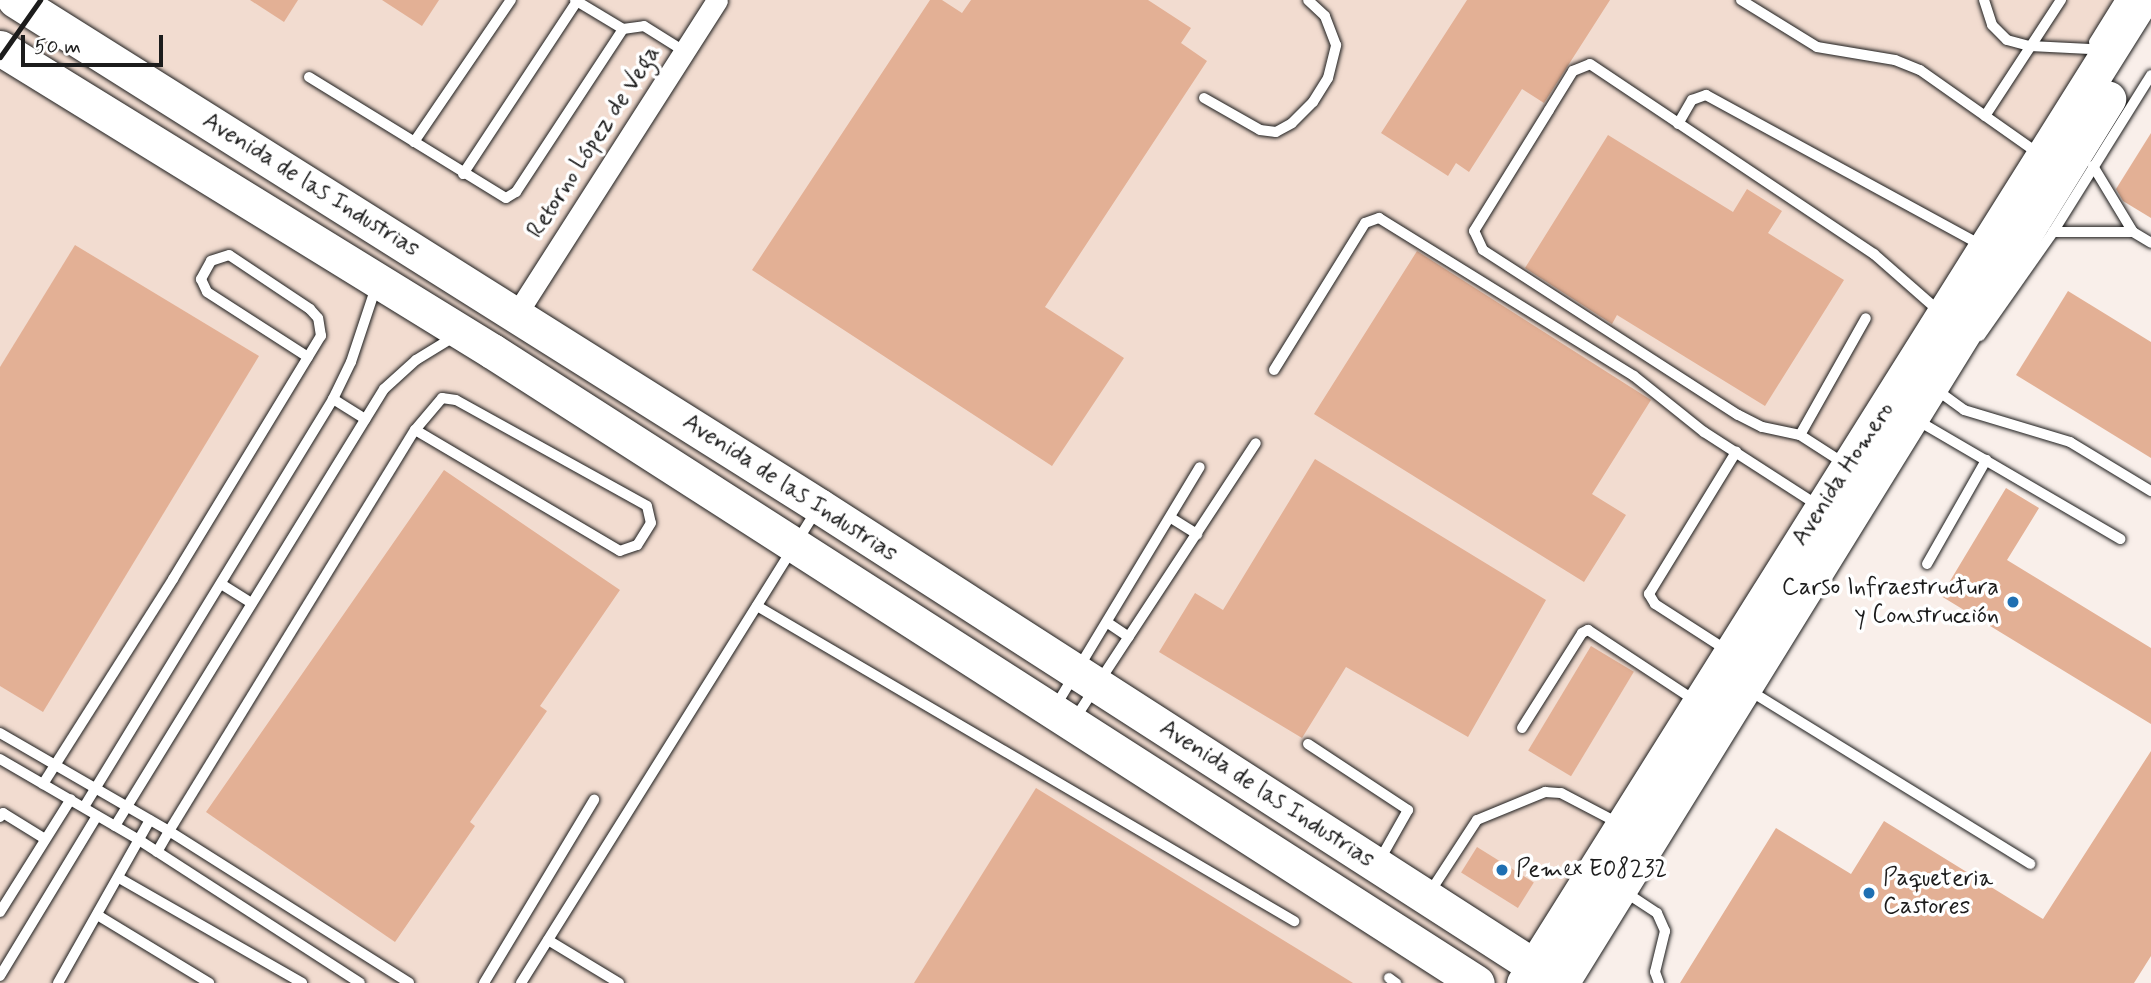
<!DOCTYPE html>
<html>
<head>
<meta charset="utf-8">
<style>
  body { margin:0 }
  #map { position:relative; width:2151px; height:983px; overflow:hidden; background:#f9efea; font-family:Mynerve,sans-serif }
  div>[style] { position:absolute }
  [style*='--x'] { left:calc(var(--x)*1px); top:calc(var(--y)*1px); width:calc(var(--w)*1px); rotate:calc(var(--a)*1deg) }
  .built>* { inset:0; background:#f2dcd0 }
  .building>* { inset:0; background:#e3b095; transform-origin:0 0 }
  .roads { filter:drop-shadow(0 0 2px #1c1c1c) drop-shadow(0 0 2px #1c1c1c) }
  .lane>* { height:10px; margin:-5px; padding:0 5px; transform-origin:5px; border-radius:5px; background:#fff }
  .street>* { height:21px; margin:-10.5px; padding:0 10.5px; transform-origin:10.5px; border-radius:10.5px; background:#fff }
  .primary>* { height:35px; margin:-17.5px; padding:0 17.5px; transform-origin:17.5px; border-radius:17.5px; background:#fff }
  .rail>* { height:5px; margin:-2.5px; padding:0 2.5px; transform-origin:2.5px; border-radius:2.5px; background:#1c1c1c }
  .dots>* { width:19px; height:19px; translate:-50% -50%; box-sizing:border-box; border:4px solid #fff; border-radius:50% }
  span { translate:-50% -50%; white-space:nowrap; text-align:center; line-height:1.15; -webkit-text-stroke:7px #fff; paint-order:stroke }
  .street-label { font-size:24px; color:#1c1c1c }
  .poi-label { font-size:24px; color:#1c1c1c }
  .right { translate:-100% -50%; text-align:right }
  .left { translate:0 -50%; text-align:left }
  .scale { position:absolute; left:21px; top:35px; width:142px; height:32px; box-sizing:border-box; border:4px solid #1c1c1c; border-top:0; padding-left:9px; font-size:21px; line-height:24px; white-space:nowrap; color:#1c1c1c; -webkit-text-stroke:5px #fff; paint-order:stroke }
</style>
</head>
<body>
<div id="map">
  <div class="built">
    <i style="clip-path:polygon(0 0,2125px 0,1517px 983px,0 983px)"></i>
  </div>
  <div class="building">
    <i style="clip-path:polygon(250px 0,298px 0,284px 22px)"></i>
    <i style="clip-path:polygon(382px 0,439px 0,422px 26px)"></i>
    <i style="clip-path:polygon(930px 0,942px 0,962px 13px,971px 0,1148px 0,1191px 28px,1181px 43px,1207px 61px,1045px 307px,1124px 358px,1052px 466px,752px 270px)"></i>
    <i style="clip-path:polygon(1467px 0,1610px 0,1544px 103px,1522px 89px,1469px 172px,1456px 163px,1448px 176px,1381px 133px)"></i>
    <i style="clip-path:polygon(2151px 133px,2151px 218px,2123px 201px,2116px 189px)"></i>
    <i style="clip-path:polygon(1608px 135px,1733px 212px,1747px 189px,1782px 211px,1768px 233px,1844px 280px,1765px 406px,1617px 315px,1612px 324px,1525px 268px)"></i>
    <i style="clip-path:polygon(75px 245px,259px 356px,43px 712px,0 686px,0 367px)"></i>
    <i style="clip-path:polygon(1417px 251px,1651px 400px,1592px 494px,1626px 515px,1584px 582px,1314px 414px)"></i>
    <i style="clip-path:polygon(2068px 291px,2151px 342px,2151px 458px,2016px 375px)"></i>
    <i style="clip-path:polygon(1315px 459px,1546px 600px,1468px 737px,1346px 667px,1302px 738px,1159px 652px,1195px 593px,1223px 610px)"></i>
    <i style="clip-path:polygon(444px 470px,620px 590px,540px 706px,547px 711px,470px 822px,475px 826px,395px 942px,206px 812px)"></i>
    <i style="clip-path:polygon(2006px 488px,2039px 508px,2007px 560px,2151px 648px,2151px 724px,1941px 596px)"></i>
    <i style="left:1591px;top:646px;width:50px;height:122px;rotate:31deg"></i>
    <i style="clip-path:polygon(2151px 751px,2151px 956px,2134px 983px,1680px 983px,1776px 828px,1851px 874px,1884px 821px,2043px 919px)"></i>
    <i style="clip-path:polygon(1036px 788px,1353px 983px,914px 983px)"></i>
    <i style="left:1477px;top:847px;width:67px;height:30px;rotate:32deg"></i>
  </div>
  <div class="roads">
    <div class="lane">
      <i style="--x:575;--y:0;--w:56;--a:31.1"></i>
      <i style="--x:1741;--y:0;--w:89;--a:31.7"></i>
      <i style="--x:1817;--y:47;--w:79;--a:9.5"></i>
      <i style="--x:1895;--y:60;--w:27;--a:22"></i>
      <i style="--x:1920;--y:70;--w:133;--a:35.2"></i>
      <i style="--x:1984;--y:0;--w:26;--a:72"></i>
      <i style="--x:1992;--y:25;--w:21;--a:45"></i>
      <i style="--x:2007;--y:40;--w:24;--a:15"></i>
      <i style="--x:2030;--y:46;--w:60;--a:2.9"></i>
      <i style="--x:2094;--y:42;--w:49;--a:-58.2"></i>
      <i style="--x:309;--y:77;--w:231;--a:31.6"></i>
      <i style="--x:506;--y:198;--w:12;--a:-31"></i>
      <i style="--x:516;--y:192;--w:195;--a:-56.7"></i>
      <i style="--x:623;--y:29;--w:21;--a:-8"></i>
      <i style="--x:644;--y:26;--w:47;--a:32"></i>
      <i style="--x:1204;--y:98;--w:64;--a:29.7"></i>
      <i style="--x:1260;--y:130;--w:16;--a:7"></i>
      <i style="--x:1276;--y:132;--w:18;--a:-29"></i>
      <i style="--x:1292;--y:123;--w:30;--a:-45"></i>
      <i style="--x:1313;--y:102;--w:28;--a:-58"></i>
      <i style="--x:1328;--y:78;--w:34;--a:-76"></i>
      <i style="--x:1336;--y:45;--w:31;--a:-111"></i>
      <i style="--x:1325;--y:16;--w:23;--a:-137"></i>
      <i style="--x:1985;--y:116;--w:139;--a:-56.8"></i>
      <i style="--x:1678;--y:124;--w:28;--a:-60"></i>
      <i style="--x:1692;--y:100;--w:15;--a:-20"></i>
      <i style="--x:1706;--y:95;--w:303;--a:28.6"></i>
      <i style="--x:414;--y:142;--w:172;--a:-55.7"></i>
      <i style="--x:2093;--y:166;--w:77;--a:58.8"></i>
      <i style="--x:2133;--y:232;--w:21;--a:31"></i>
      <i style="--x:463;--y:174;--w:207;--a:-56.6"></i>
      <i style="--x:2053;--y:232;--w:80;--a:0"></i>
      <i style="--x:1980;--y:336;--w:127;--a:-54.9"></i>
      <i style="--x:2053;--y:232;--w:185;--a:-58"></i>
      <i style="--x:1274;--y:370;--w:173;--a:-58.2"></i>
      <i style="--x:1365;--y:223;--w:15;--a:-20"></i>
      <i style="--x:1379;--y:218;--w:300;--a:31.8"></i>
      <i style="--x:1634;--y:376;--w:90;--a:38.7"></i>
      <i style="--x:1704;--y:432;--w:137;--a:32.8"></i>
      <i style="--x:1934;--y:388;--w:37;--a:36"></i>
      <i style="--x:1964;--y:410;--w:111;--a:16.8"></i>
      <i style="--x:2070;--y:442;--w:95;--a:31.2"></i>
      <i style="--x:333;--y:399;--w:38;--a:32"></i>
      <i style="--x:1915;--y:419;--w:238;--a:30.3"></i>
      <i style="--x:1800;--y:435;--w:134;--a:-60.6"></i>
      <i style="--x:1845;--y:464;--w:54;--a:-147.2"></i>
      <i style="--x:1800;--y:435;--w:39;--a:-168"></i>
      <i style="--x:1762;--y:427;--w:27;--a:-153"></i>
      <i style="--x:1738;--y:415;--w:304;--a:-147.1"></i>
      <i style="--x:1483;--y:250;--w:21;--a:-115"></i>
      <i style="--x:1474;--y:231;--w:142;--a:-58.2"></i>
      <i style="--x:1549;--y:110;--w:46;--a:-58.4"></i>
      <i style="--x:1573;--y:71;--w:18;--a:-22"></i>
      <i style="--x:1590;--y:64;--w:342;--a:33.8"></i>
      <i style="--x:1874;--y:254;--w:88;--a:41.3"></i>
      <i style="--x:1171;--y:518;--w:31;--a:32"></i>
      <i style="--x:1927;--y:564;--w:120;--a:-60.4"></i>
      <i style="--x:221;--y:584;--w:36;--a:32"></i>
      <i style="--x:757;--y:606;--w:623;--a:30.4"></i>
      <i style="--x:1108;--y:623;--w:25;--a:34"></i>
      <i style="--x:1728;--y:651;--w:87;--a:-147.2"></i>
      <i style="--x:1655;--y:604;--w:12;--a:-121"></i>
      <i style="--x:1649;--y:594;--w:167;--a:-58.5"></i>
      <i style="--x:1747;--y:689;--w:333;--a:31.7"></i>
      <i style="--x:1055;--y:707;--w:280;--a:-58.9"></i>
      <i style="--x:1074;--y:720;--w:331;--a:-56.7"></i>
      <i style="--x:1522;--y:728;--w:112;--a:-57.7"></i>
      <i style="--x:1582;--y:633;--w:7;--a:-27"></i>
      <i style="--x:1588;--y:630;--w:131;--a:33.4"></i>
      <i style="--x:0;--y:733;--w:195;--a:30.1"></i>
      <i style="--x:169;--y:831;--w:470;--a:-58.5"></i>
      <i style="--x:415;--y:430;--w:42;--a:-49.8"></i>
      <i style="--x:442;--y:398;--w:14;--a:8"></i>
      <i style="--x:456;--y:400;--w:218;--a:29"></i>
      <i style="--x:647;--y:506;--w:17;--a:77"></i>
      <i style="--x:651;--y:523;--w:26;--a:122"></i>
      <i style="--x:637;--y:545;--w:18;--a:161"></i>
      <i style="--x:620;--y:551;--w:238;--a:-149.4"></i>
      <i style="--x:1308;--y:744;--w:120;--a:33.4"></i>
      <i style="--x:1408;--y:810;--w:61;--a:119.5"></i>
      <i style="--x:0;--y:759;--w:161;--a:30.2"></i>
      <i style="--x:139;--y:840;--w:263;--a:32.9"></i>
      <i style="--x:43;--y:784;--w:243;--a:-57.6"></i>
      <i style="--x:173;--y:579;--w:285;--a:-58.7"></i>
      <i style="--x:321;--y:336;--w:18;--a:-99"></i>
      <i style="--x:318;--y:318;--w:12;--a:-132"></i>
      <i style="--x:310;--y:309;--w:97;--a:-146.3"></i>
      <i style="--x:229;--y:255;--w:19;--a:162"></i>
      <i style="--x:211;--y:261;--w:21;--a:119"></i>
      <i style="--x:201;--y:279;--w:14;--a:65"></i>
      <i style="--x:207;--y:292;--w:120;--a:32.8"></i>
      <i style="--x:84;--y:807;--w:478;--a:-58.6"></i>
      <i style="--x:333;--y:399;--w:41;--a:-64.1"></i>
      <i style="--x:351;--y:362;--w:79;--a:-71.6"></i>
      <i style="--x:0;--y:817;--w:5;--a:-53"></i>
      <i style="--x:3;--y:813;--w:49;--a:31.8"></i>
      <i style="--x:115;--y:826;--w:513;--a:-58.39"></i>
      <i style="--x:384;--y:389;--w:43;--a:-42.2"></i>
      <i style="--x:416;--y:360;--w:46;--a:-31.6"></i>
      <i style="--x:157;--y:852;--w:24;--a:-60"></i>
      <i style="--x:169;--y:831;--w:284;--a:32.3"></i>
      <i style="--x:119;--y:878;--w:211;--a:29.8"></i>
      <i style="--x:1622;--y:890;--w:42;--a:33.3"></i>
      <i style="--x:1657;--y:913;--w:20;--a:66"></i>
      <i style="--x:1665;--y:931;--w:42;--a:103.7"></i>
      <i style="--x:1655;--y:972;--w:12;--a:70"></i>
      <i style="--x:1430;--y:892;--w:86;--a:-56.9"></i>
      <i style="--x:1477;--y:820;--w:74;--a:-22.4"></i>
      <i style="--x:1545;--y:792;--w:16;--a:4"></i>
      <i style="--x:1561;--y:793;--w:67;--a:27.7"></i>
      <i style="--x:0;--y:912;--w:133;--a:-57.9"></i>
      <i style="--x:99;--y:916;--w:129;--a:31.3"></i>
      <i style="--x:548;--y:940;--w:83;--a:31.2"></i>
      <i style="--x:0;--y:976;--w:187;--a:-58.8"></i>
      <i style="--x:1389;--y:978;--w:9;--a:36"></i>
      <i style="--x:58;--y:983;--w:187;--a:-60.6"></i>
      <i style="--x:484;--y:983;--w:214;--a:-59"></i>
      <i style="--x:521;--y:983;--w:557;--a:-57.99"></i>
    </div>
    <div class="street">
      <i style="--x:517;--y:313;--w:371;--a:-57.4"></i>
    </div>
    <div class="primary">
      <i style="--x:15;--y:0;--w:950;--a:32.18"></i>
      <i style="--x:819;--y:506;--w:881;--a:32.77"></i>
      <i style="--x:0;--y:48;--w:578;--a:31.63"></i>
      <i style="--x:492;--y:351;--w:1170;--a:32.69"></i>
      <i style="--x:1524;--y:983;--w:1161;--a:-57.88"></i>
      <i style="--x:1561;--y:983;--w:1040;--a:-58.25"></i>
    </div>
  </div>
  <div class="rail">
    <i style="--x:0;--y:57;--w:70;--a:-54.9"></i>
  </div>
  <div class="dots">
    <i style="left:2013px;top:602px;background:#1f6fb2"></i>
    <i style="left:1502px;top:870px;background:#1f6fb2"></i>
    <i style="left:1869px;top:893px;background:#1f6fb2"></i>
  </div>
  <div class="street-label">
    <span style="left:594px;top:142px;rotate:-57deg">Retorno López de Vega</span>
    <span style="left:311px;top:185px;rotate:32deg">Avenida de las Industrias</span>
    <span style="left:1843px;top:474px;rotate:-57deg">Avenida Homero</span>
    <span style="left:790px;top:488px;rotate:33deg">Avenida de las Industrias</span>
    <span style="left:1267px;top:794px;rotate:33deg">Avenida de las Industrias</span>
  </div>
  <div class="poi-label">
    <span class="right" style="left:1999px;top:602px">Carso Infraestructura<br>y Construcción</span>
    <span class="left" style="left:1516px;top:870px">Pemex E08232</span>
    <span class="left" style="left:1883px;top:893px">Paqueteria<br>Castores</span>
  </div>
  <div class="scale">50 m</div>
</div>
</body>
</html>
